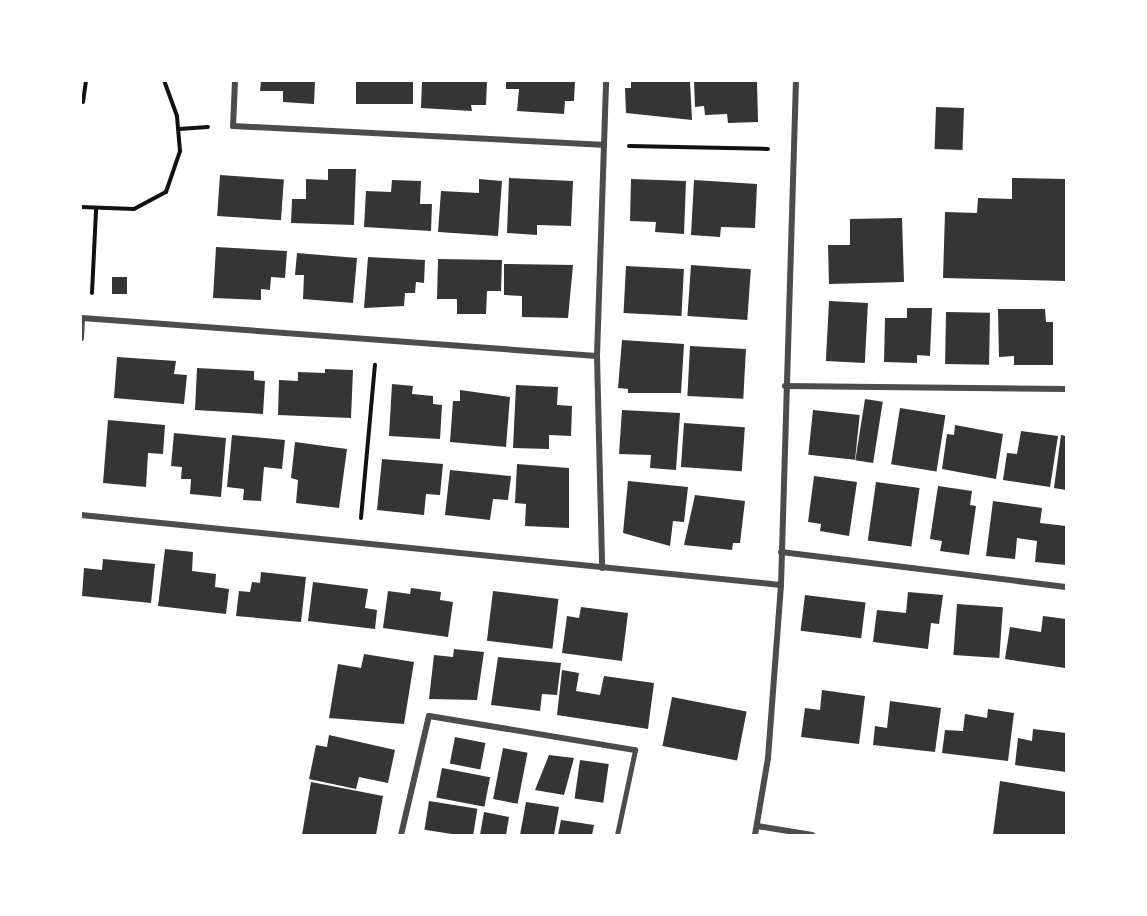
<!DOCTYPE html>
<html>
<head>
<meta charset="utf-8">
<style>
  body { margin:0 }
  #map { position:relative; width:1147px; height:916px; overflow:hidden; background:#fff; font-family:Lato,sans-serif }
  div>[style] { position:absolute }
  [style*='--x'] { left:calc(var(--x)*1px); top:calc(var(--y)*1px); width:calc(var(--w)*1px); rotate:calc(var(--a)*1deg) }
  .building>* { inset:0; background:#353535; transform-origin:0 0 }
  .path>* { height:4px; margin:-2px; padding:0 2px; transform-origin:2px; border-radius:2px; background:#111 }
  .service>* { height:4.5px; margin:-2.25px; padding:0 2.25px; transform-origin:2.25px; border-radius:2.25px; background:#4c4c4c }
  .minor>* { height:6px; margin:-3px; padding:0 3px; transform-origin:3px; border-radius:3px; background:#4c4c4c }
  span { translate:-50% -50%; white-space:nowrap; text-align:center; line-height:1.15; -webkit-text-stroke:4.5px #fff; paint-order:stroke }
  .frame { position:absolute; inset:0; border:82px solid #fff; pointer-events:none }
</style>
</head>
<body>
<div id="map">
  <div class="building">
    <i style="clip-path:polygon(261px 81px,315px 81px,314px 104px,283px 102px,283px 91px,260px 91px)"></i>
    <i style="left:356px;top:81px;width:57px;height:23px"></i>
    <i style="clip-path:polygon(422px 81px,487px 81px,486px 105px,471px 105px,472px 111px,421px 108px)"></i>
    <i style="clip-path:polygon(506px 81px,575px 81px,574px 101px,565px 101px,564px 114px,517px 111px,519px 89px,506px 89px)"></i>
    <i style="clip-path:polygon(631px 81px,690px 81px,692px 120px,626px 113px,625px 88px,631px 88px)"></i>
    <i style="clip-path:polygon(694px 81px,757px 81px,758px 122px,728px 123px,727px 114px,705px 115px,704px 106px,695px 107px)"></i>
    <i style="left:936px;top:107px;width:28px;height:42px;rotate:2deg"></i>
    <i style="clip-path:polygon(328px 169px,356px 169px,354px 225px,291px 223px,292px 199px,306px 199px,306px 179px,328px 180px)"></i>
    <i style="left:220px;top:175px;width:64px;height:41px;rotate:4deg"></i>
    <i style="clip-path:polygon(509px 178px,573px 181px,571px 226px,537px 225px,537px 235px,507px 233px)"></i>
    <i style="clip-path:polygon(1012px 178px,1066px 179px,1066px 281px,943px 278px,945px 212px,977px 213px,978px 198px,1012px 199px)"></i>
    <i style="clip-path:polygon(479px 179px,502px 181px,498px 236px,438px 232px,441px 191px,479px 193px)"></i>
    <i style="clip-path:polygon(631px 179px,686px 181px,684px 234px,655px 232px,656px 222px,630px 221px)"></i>
    <i style="clip-path:polygon(392px 180px,421px 181px,420px 204px,432px 204px,431px 231px,364px 227px,366px 191px,391px 192px)"></i>
    <i style="clip-path:polygon(694px 180px,757px 184px,755px 228px,721px 227px,720px 237px,691px 235px)"></i>
    <i style="clip-path:polygon(902px 218px,904px 282px,829px 284px,828px 245px,850px 245px,850px 219px)"></i>
    <i style="clip-path:polygon(216px 247px,287px 251px,285px 278px,271px 277px,270px 290px,261px 289px,261px 300px,213px 298px)"></i>
    <i style="clip-path:polygon(297px 253px,357px 258px,353px 303px,303px 299px,304px 275px,295px 275px)"></i>
    <i style="clip-path:polygon(368px 257px,425px 260px,424px 283px,416px 282px,415px 293px,405px 293px,404px 306px,364px 308px)"></i>
    <i style="clip-path:polygon(438px 259px,502px 260px,501px 291px,487px 291px,486px 314px,457px 314px,457px 299px,437px 299px)"></i>
    <i style="clip-path:polygon(504px 264px,573px 265px,568px 318px,522px 317px,522px 296px,504px 295px)"></i>
    <i style="left:691px;top:265px;width:60px;height:51px;rotate:4deg"></i>
    <i style="left:626px;top:266px;width:58px;height:47px;rotate:3deg"></i>
    <i style="left:112px;top:277px;width:15px;height:17px"></i>
    <i style="left:829px;top:301px;width:39px;height:60px;rotate:3deg"></i>
    <i style="clip-path:polygon(907px 308px,932px 308px,930px 356px,917px 355px,917px 363px,884px 362px,885px 318px,907px 318px)"></i>
    <i style="clip-path:polygon(998px 309px,1045px 309px,1046px 322px,1053px 322px,1053px 365px,1014px 365px,1014px 356px,999px 357px)"></i>
    <i style="left:946px;top:312px;width:44px;height:52px;rotate:1deg"></i>
    <i style="clip-path:polygon(622px 340px,684px 344px,681px 393px,628px 393px,628px 389px,618px 388px)"></i>
    <i style="left:690px;top:346px;width:56px;height:50px;rotate:3deg"></i>
    <i style="clip-path:polygon(117px 357px,176px 361px,174px 374px,187px 375px,184px 404px,114px 398px)"></i>
    <i style="clip-path:polygon(197px 368px,254px 371px,254px 380px,265px 381px,263px 414px,195px 410px)"></i>
    <i style="clip-path:polygon(325px 369px,353px 370px,351px 418px,278px 415px,279px 380px,298px 381px,298px 372px,325px 373px)"></i>
    <i style="clip-path:polygon(392px 384px,413px 386px,412px 394px,433px 396px,433px 404px,442px 405px,440px 439px,389px 436px)"></i>
    <i style="clip-path:polygon(516px 385px,558px 387px,557px 405px,572px 406px,571px 436px,549px 435px,549px 449px,513px 448px)"></i>
    <i style="clip-path:polygon(460px 390px,510px 397px,506px 447px,450px 442px,453px 401px,460px 401px)"></i>
    <i style="left:865px;top:399px;width:18px;height:62px;rotate:9deg"></i>
    <i style="left:900px;top:408px;width:46px;height:57px;rotate:9deg"></i>
    <i style="clip-path:polygon(622px 410px,680px 413px,676px 470px,650px 468px,651px 455px,619px 454px)"></i>
    <i style="left:813px;top:410px;width:47px;height:45px;rotate:6deg"></i>
    <i style="clip-path:polygon(108px 420px,165px 425px,163px 454px,148px 453px,146px 487px,103px 483px)"></i>
    <i style="left:684px;top:423px;width:61px;height:44px;rotate:4deg"></i>
    <i style="clip-path:polygon(955px 425px,1003px 434px,996px 479px,942px 469px,947px 434px,954px 435px)"></i>
    <i style="clip-path:polygon(1021px 431px,1058px 436px,1050px 487px,1003px 480px,1007px 453px,1017px 454px)"></i>
    <i style="clip-path:polygon(174px 433px,226px 438px,221px 497px,190px 494px,191px 479px,181px 479px,182px 467px,171px 466px)"></i>
    <i style="clip-path:polygon(232px 435px,285px 440px,282px 469px,264px 467px,261px 501px,243px 500px,244px 489px,227px 487px)"></i>
    <i style="clip-path:polygon(1061px 435px,1066px 436px,1066px 490px,1054px 488px)"></i>
    <i style="clip-path:polygon(295px 442px,347px 449px,339px 508px,296px 503px,298px 480px,291px 478px)"></i>
    <i style="clip-path:polygon(382px 459px,443px 464px,440px 495px,426px 494px,424px 515px,377px 510px)"></i>
    <i style="clip-path:polygon(517px 464px,569px 468px,569px 528px,525px 526px,526px 504px,515px 503px)"></i>
    <i style="clip-path:polygon(450px 470px,511px 476px,508px 500px,493px 499px,490px 520px,445px 515px)"></i>
    <i style="clip-path:polygon(814px 476px,857px 482px,849px 536px,820px 531px,821px 524px,808px 522px)"></i>
    <i style="clip-path:polygon(628px 481px,688px 487px,684px 522px,673px 521px,670px 546px,623px 533px)"></i>
    <i style="left:876px;top:482px;width:44px;height:59px;rotate:8deg"></i>
    <i style="clip-path:polygon(938px 486px,972px 491px,970px 505px,976px 506px,969px 555px,940px 551px,942px 541px,930px 539px)"></i>
    <i style="clip-path:polygon(695px 495px,745px 501px,740px 543px,733px 543px,732px 550px,684px 545px)"></i>
    <i style="clip-path:polygon(993px 501px,1042px 508px,1040px 523px,1066px 526px,1066px 565px,1035px 562px,1037px 541px,1017px 538px,1015px 559px,986px 556px)"></i>
    <i style="clip-path:polygon(165px 549px,193px 552px,192px 571px,216px 574px,215px 587px,229px 589px,226px 614px,158px 606px)"></i>
    <i style="clip-path:polygon(103px 559px,155px 564px,151px 603px,82px 596px,84px 568px,102px 570px)"></i>
    <i style="clip-path:polygon(261px 572px,306px 577px,301px 622px,236px 616px,239px 591px,250px 592px,252px 582px,260px 583px)"></i>
    <i style="clip-path:polygon(313px 582px,368px 589px,365px 608px,377px 610px,375px 629px,308px 621px)"></i>
    <i style="clip-path:polygon(411px 588px,441px 592px,440px 600px,453px 602px,448px 637px,383px 628px,388px 591px,410px 594px)"></i>
    <i style="left:493px;top:591px;width:66px;height:50px;rotate:7deg"></i>
    <i style="clip-path:polygon(908px 592px,943px 595px,939px 624px,931px 623px,928px 649px,873px 642px,877px 610px,906px 613px)"></i>
    <i style="left:805px;top:595px;width:61px;height:36px;rotate:7deg"></i>
    <i style="left:957px;top:604px;width:46px;height:51px;rotate:4deg"></i>
    <i style="clip-path:polygon(581px 607px,628px 613px,622px 661px,562px 653px,567px 616px,579px 618px)"></i>
    <i style="clip-path:polygon(1043px 616px,1066px 619px,1065px 668px,1005px 659px,1010px 627px,1041px 632px)"></i>
    <i style="clip-path:polygon(454px 649px,484px 652px,477px 700px,429px 699px,434px 655px,453px 657px)"></i>
    <i style="clip-path:polygon(364px 654px,414px 662px,404px 724px,329px 718px,338px 664px,361px 668px)"></i>
    <i style="clip-path:polygon(498px 657px,561px 663px,557px 695px,542px 694px,540px 711px,491px 705px)"></i>
    <i style="clip-path:polygon(562px 670px,579px 673px,576px 691px,600px 695px,604px 676px,654px 683px,648px 729px,557px 715px)"></i>
    <i style="clip-path:polygon(822px 690px,865px 696px,859px 744px,801px 737px,805px 708px,820px 710px)"></i>
    <i style="left:672px;top:697px;width:76px;height:50px;rotate:11deg"></i>
    <i style="clip-path:polygon(890px 701px,941px 708px,935px 752px,873px 745px,875px 726px,887px 728px)"></i>
    <i style="clip-path:polygon(988px 709px,1014px 713px,1008px 761px,942px 753px,945px 730px,963px 731px,965px 714px,987px 718px)"></i>
    <i style="clip-path:polygon(1033px 729px,1066px 733px,1066px 772px,1015px 765px,1018px 738px,1032px 741px)"></i>
    <i style="clip-path:polygon(329px 735px,395px 750px,388px 783px,359px 777px,356px 789px,309px 779px,316px 745px,327px 747px)"></i>
    <i style="left:455px;top:737px;width:31px;height:27px;rotate:11deg"></i>
    <i style="left:503px;top:748px;width:25px;height:52px;rotate:11deg"></i>
    <i style="clip-path:polygon(549px 755px,574px 758px,564px 795px,535px 790px)"></i>
    <i style="left:580px;top:760px;width:29px;height:39px;rotate:8deg"></i>
    <i style="left:442px;top:768px;width:49px;height:30px;rotate:11deg"></i>
    <i style="clip-path:polygon(1000px 781px,1066px 792px,1066px 835px,993px 835px)"></i>
    <i style="clip-path:polygon(311px 782px,383px 796px,376px 835px,302px 835px)"></i>
    <i style="left:429px;top:801px;width:49px;height:29px;rotate:9deg"></i>
    <i style="clip-path:polygon(526px 802px,559px 807px,554px 835px,520px 835px)"></i>
    <i style="clip-path:polygon(484px 812px,509px 817px,506px 835px,480px 835px)"></i>
    <i style="clip-path:polygon(561px 820px,594px 825px,592px 835px,558px 835px)"></i>
  </div>
  <div class="path">
    <i style="--x:83;--y:102;--w:21;--a:-82"></i>
    <i style="--x:179;--y:129;--w:29;--a:-4"></i>
    <i style="--x:629;--y:146;--w:139;--a:1.2"></i>
    <i style="--x:81;--y:207;--w:53;--a:2.2"></i>
    <i style="--x:134;--y:209;--w:36;--a:-28"></i>
    <i style="--x:166;--y:192;--w:43;--a:-71.1"></i>
    <i style="--x:180;--y:151;--w:35;--a:-95"></i>
    <i style="--x:177;--y:116;--w:37;--a:-110"></i>
    <i style="--x:92;--y:293;--w:83;--a:-87.2"></i>
    <i style="--x:361;--y:518;--w:154;--a:-84.8"></i>
  </div>
  <div class="service">
    <i style="--x:617;--y:835;--w:87;--a:-78"></i>
  </div>
  <div class="minor">
    <i style="--x:235;--y:81;--w:45;--a:92.5"></i>
    <i style="--x:233;--y:126;--w:369;--a:2.9"></i>
    <i style="--x:81;--y:338;--w:20;--a:-87"></i>
    <i style="--x:82;--y:318;--w:516;--a:4.22"></i>
    <i style="--x:597;--y:356;--w:275;--a:-88.1"></i>
    <i style="--x:597;--y:356;--w:212;--a:88.6"></i>
    <i style="--x:785;--y:386;--w:281;--a:0.6"></i>
    <i style="--x:81;--y:515;--w:703;--a:5.71"></i>
    <i style="--x:781;--y:552;--w:287;--a:7"></i>
    <i style="--x:757;--y:826;--w:56;--a:9.3"></i>
    <i style="--x:401;--y:835;--w:122;--a:-76.8"></i>
    <i style="--x:429;--y:716;--w:209;--a:9.4"></i>
    <i style="--x:755;--y:835;--w:78;--a:-80.4"></i>
    <i style="--x:768;--y:758;--w:173;--a:-85.7"></i>
    <i style="--x:781;--y:585;--w:504;--a:-88.3"></i>
  </div>
  <div class="frame"></div>
</div>
</body>
</html>
